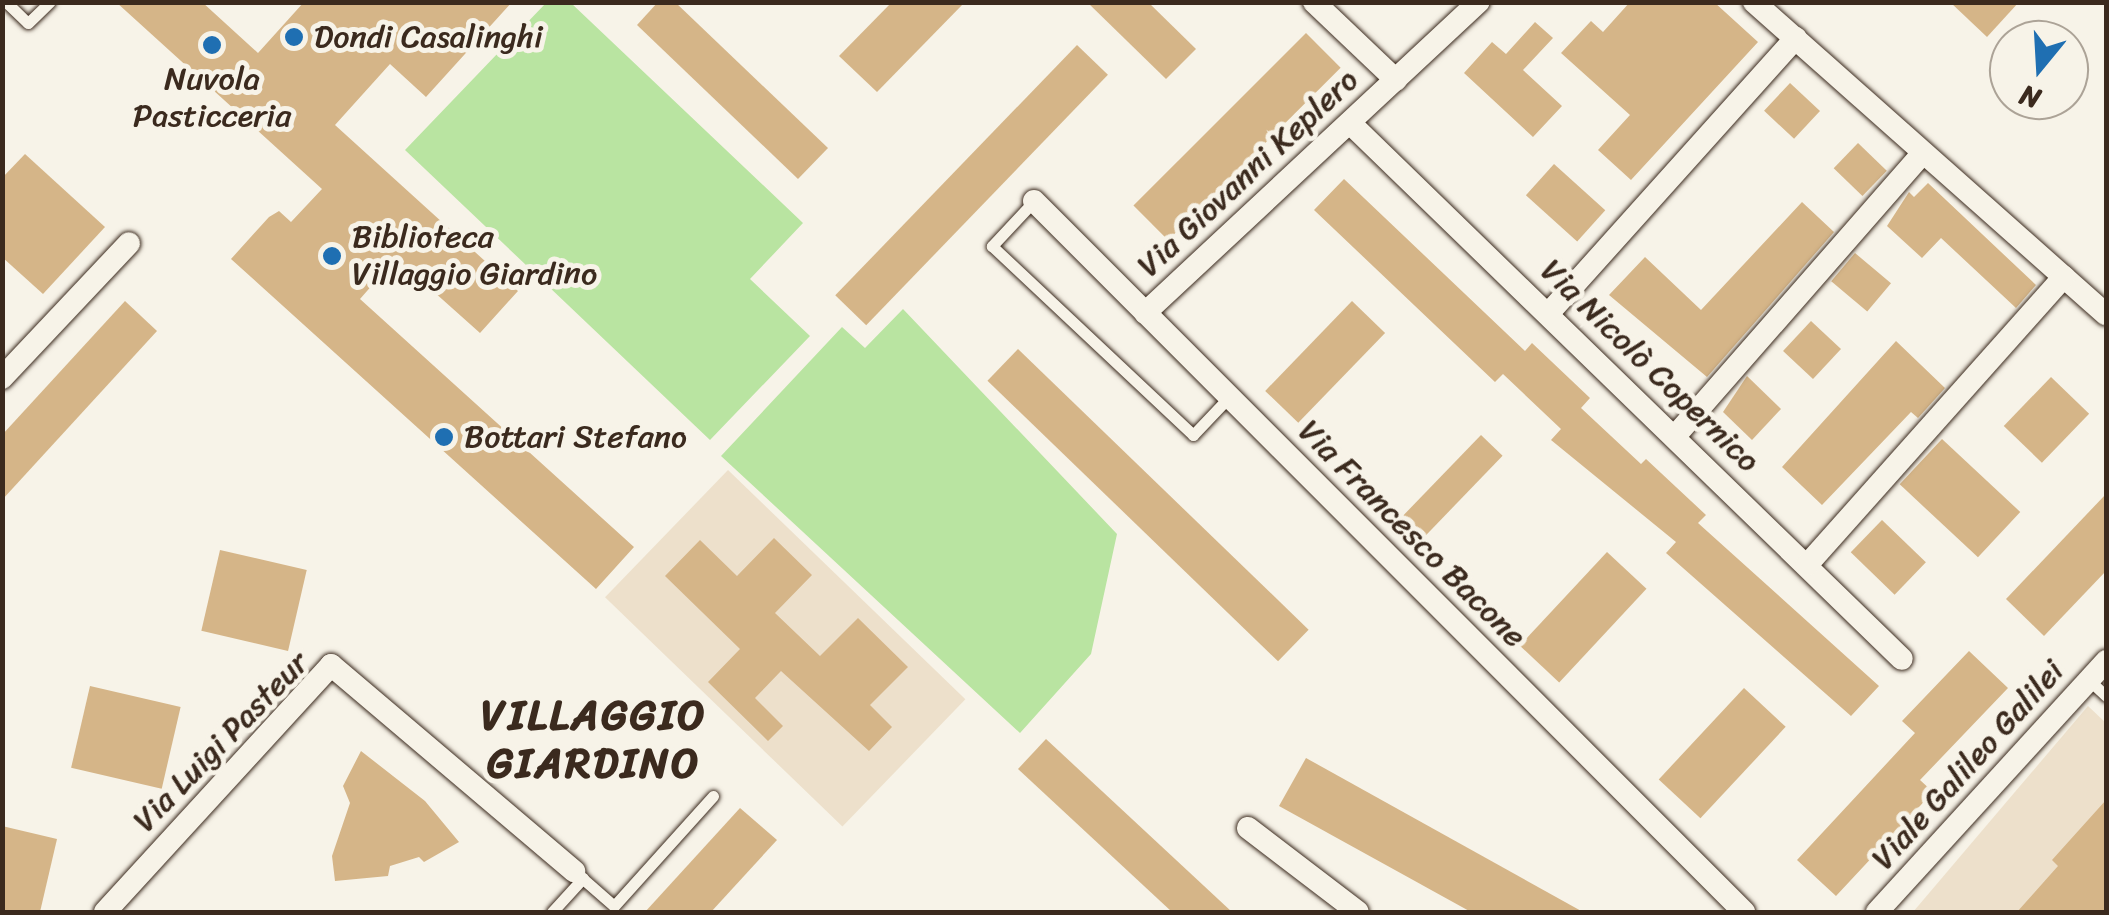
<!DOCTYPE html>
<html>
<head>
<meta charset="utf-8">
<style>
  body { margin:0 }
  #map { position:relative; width:2109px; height:915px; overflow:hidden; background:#f7f3e8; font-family:Sriracha,sans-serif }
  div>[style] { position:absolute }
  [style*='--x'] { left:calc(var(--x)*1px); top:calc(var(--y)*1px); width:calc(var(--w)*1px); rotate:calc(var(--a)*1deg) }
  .built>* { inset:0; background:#ede0cb; transform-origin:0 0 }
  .green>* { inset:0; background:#b9e4a1 }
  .building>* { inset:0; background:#d5b588; transform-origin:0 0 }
  .roads { filter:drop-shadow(0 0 2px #3b2a1e) drop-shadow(0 0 2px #3b2a1e) }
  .lane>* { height:11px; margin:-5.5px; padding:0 5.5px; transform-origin:5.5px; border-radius:5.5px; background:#f7f3e8 }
  .street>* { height:22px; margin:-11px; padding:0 11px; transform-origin:11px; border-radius:11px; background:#f7f3e8 }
  .dots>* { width:28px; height:28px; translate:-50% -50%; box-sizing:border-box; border:5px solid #f7f3e8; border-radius:50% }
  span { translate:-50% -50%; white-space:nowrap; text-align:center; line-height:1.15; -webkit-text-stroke:10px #f7f3e8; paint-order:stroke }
  .poi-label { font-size:32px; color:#3b2a1e }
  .left { translate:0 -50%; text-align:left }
  .street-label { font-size:32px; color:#3b2a1e }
  .district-label { font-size:42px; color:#3b2a1e; font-weight:700; letter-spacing:2.5px }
  .frame { position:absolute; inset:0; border:5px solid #3b2a1e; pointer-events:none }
  .north { position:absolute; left:1989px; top:20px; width:100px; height:100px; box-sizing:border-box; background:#f7f3e8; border:2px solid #aca397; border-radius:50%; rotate:198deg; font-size:28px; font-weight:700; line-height:40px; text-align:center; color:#3b2a1e }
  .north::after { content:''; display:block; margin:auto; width:35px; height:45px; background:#1f6fb2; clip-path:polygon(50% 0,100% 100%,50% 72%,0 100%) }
</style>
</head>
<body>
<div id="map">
  <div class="built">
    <i style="left:728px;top:470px;width:330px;height:177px;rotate:44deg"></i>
    <i style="clip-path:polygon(2088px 706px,2106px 723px,2106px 912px,1913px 912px)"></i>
  </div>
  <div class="green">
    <i style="clip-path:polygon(546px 3px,571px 3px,803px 223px,750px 279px,810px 336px,710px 440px,405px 150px)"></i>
    <i style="clip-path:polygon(903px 309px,1117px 534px,1091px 654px,1020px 733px,721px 456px,842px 327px,865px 348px)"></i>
  </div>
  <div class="building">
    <i style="clip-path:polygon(116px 2px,202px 2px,258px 53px,304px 2px,512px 2px,426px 97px,390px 64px,335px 125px,518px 291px,480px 333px,396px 258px,360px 299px,634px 547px,596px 589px,231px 259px,269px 217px,279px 211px,291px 222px,322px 189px)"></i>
    <i style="clip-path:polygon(658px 2px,675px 2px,828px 148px,798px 179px,637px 25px)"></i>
    <i style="clip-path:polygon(892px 2px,965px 2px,877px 92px,839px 56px)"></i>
    <i style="clip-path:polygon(1087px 2px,1148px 2px,1196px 49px,1166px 79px)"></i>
    <i style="clip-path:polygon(1630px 2px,1714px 2px,1758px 42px,1631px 180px,1598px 150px,1630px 115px,1561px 53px,1591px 21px,1603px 32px)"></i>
    <i style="clip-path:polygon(1950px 2px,2019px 2px,1987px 37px)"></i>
    <i style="clip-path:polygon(1535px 22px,1553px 38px,1523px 70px,1562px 106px,1533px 137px,1464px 73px,1492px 42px,1506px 54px)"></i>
    <i style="left:1306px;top:33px;width:49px;height:244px;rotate:45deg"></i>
    <i style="left:1077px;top:45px;width:43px;height:348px;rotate:44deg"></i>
    <i style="left:1790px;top:83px;width:41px;height:38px;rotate:43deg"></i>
    <i style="left:1858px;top:143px;width:40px;height:35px;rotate:44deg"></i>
    <i style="clip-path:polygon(25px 154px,105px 227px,43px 294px,2px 257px,2px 178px)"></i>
    <i style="left:1554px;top:164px;width:69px;height:42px;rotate:42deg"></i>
    <i style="clip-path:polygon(1344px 179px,1525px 351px,1532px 343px,1590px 398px,1581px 408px,1641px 464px,1646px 459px,1706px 515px,1698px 523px,1879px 686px,1851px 716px,1666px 553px,1676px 542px,1551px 440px,1561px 429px,1503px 374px,1495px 382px,1314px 210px)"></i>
    <i style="clip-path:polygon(1928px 183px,2036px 285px,2016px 308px,1941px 238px,1922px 258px,1887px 226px,1909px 192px,1914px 197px)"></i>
    <i style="clip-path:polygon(1802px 202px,1834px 232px,1707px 377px,1609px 295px,1645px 257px,1701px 310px)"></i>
    <i style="left:1855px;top:253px;width:47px;height:37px;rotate:40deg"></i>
    <i style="clip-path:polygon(125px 301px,157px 331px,2px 500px,2px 435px)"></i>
    <i style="left:1352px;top:301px;width:46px;height:125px;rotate:44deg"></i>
    <i style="left:1811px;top:321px;width:41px;height:41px;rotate:43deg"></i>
    <i style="clip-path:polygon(1896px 341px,1945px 388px,1918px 418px,1911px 412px,1822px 505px,1782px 467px)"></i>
    <i style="left:1018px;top:349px;width:404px;height:44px;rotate:44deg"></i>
    <i style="clip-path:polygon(1747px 376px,1781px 409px,1752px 440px,1723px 412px)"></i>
    <i style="left:2051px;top:377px;width:53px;height:68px;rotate:44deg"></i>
    <i style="left:1481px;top:435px;width:30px;height:120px;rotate:44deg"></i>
    <i style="left:1942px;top:439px;width:107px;height:62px;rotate:43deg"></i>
    <i style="clip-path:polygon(2106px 494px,2106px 571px,2044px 636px,2006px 599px)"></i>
    <i style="left:1882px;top:520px;width:61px;height:45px;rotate:44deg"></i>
    <i style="clip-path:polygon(774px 538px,812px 575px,775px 613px,820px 656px,858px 618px,908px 667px,870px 705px,892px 727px,869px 751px,781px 671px,755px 698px,783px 726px,768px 741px,708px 682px,740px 649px,665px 576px,700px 540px,737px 576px)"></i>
    <i style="left:220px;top:550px;width:89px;height:83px;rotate:13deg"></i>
    <i style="left:1607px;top:552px;width:54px;height:128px;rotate:43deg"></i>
    <i style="clip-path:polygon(1969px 651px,2008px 688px,1920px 780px,1933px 792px,1836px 896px,1797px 860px,1915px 733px,1902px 721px)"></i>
    <i style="left:90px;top:686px;width:93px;height:84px;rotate:13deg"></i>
    <i style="left:1744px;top:688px;width:57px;height:125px;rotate:43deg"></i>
    <i style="clip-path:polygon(1046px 739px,1232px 912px,1172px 912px,1018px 769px)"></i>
    <i style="clip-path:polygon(361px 751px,425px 801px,459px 842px,424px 862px,419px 857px,390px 866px,388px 876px,335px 881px,332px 856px,350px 803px,343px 786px)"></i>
    <i style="clip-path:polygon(1306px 758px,1583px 912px,1471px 912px,1279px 806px)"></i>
    <i style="clip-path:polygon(2106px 800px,2106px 912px,2017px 912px,2058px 866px,2052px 860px)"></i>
    <i style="clip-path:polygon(740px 808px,777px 840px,711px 912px,645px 912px)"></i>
    <i style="clip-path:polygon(2px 826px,57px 839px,40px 912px,2px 912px)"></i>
  </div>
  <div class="roads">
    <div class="lane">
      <i style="--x:6;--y:2;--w:30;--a:44"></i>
      <i style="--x:28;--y:23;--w:30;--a:-44"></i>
      <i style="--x:1034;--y:201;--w:62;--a:133"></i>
      <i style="--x:992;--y:246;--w:276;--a:43.2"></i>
      <i style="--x:1193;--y:435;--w:52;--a:-46.5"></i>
      <i style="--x:2089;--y:680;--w:23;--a:43"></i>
      <i style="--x:574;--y:871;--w:53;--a:41.2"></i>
      <i style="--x:614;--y:906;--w:148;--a:-48"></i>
      <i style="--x:552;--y:912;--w:46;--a:-47.6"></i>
    </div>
    <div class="street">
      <i style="--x:1314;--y:2;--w:113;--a:43.6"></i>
      <i style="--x:1754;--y:2;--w:470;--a:41.6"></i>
      <i style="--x:1350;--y:123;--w:769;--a:44.16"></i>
      <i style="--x:1034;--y:201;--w:1005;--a:45.04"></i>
      <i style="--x:1145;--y:313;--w:456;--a:-43"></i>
      <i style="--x:1548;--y:314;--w:371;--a:-48.1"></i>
      <i style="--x:2;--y:378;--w:185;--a:-46.7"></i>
      <i style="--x:1676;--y:435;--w:375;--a:-48.8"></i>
      <i style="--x:1807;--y:565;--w:386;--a:-48.3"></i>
      <i style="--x:1248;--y:828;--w:138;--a:37.4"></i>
      <i style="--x:105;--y:912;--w:335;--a:-47.5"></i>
      <i style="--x:331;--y:665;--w:319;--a:40.3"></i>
      <i style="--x:1877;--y:912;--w:340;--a:-47.6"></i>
    </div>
  </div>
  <div class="dots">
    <i style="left:294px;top:37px;background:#1f6fb2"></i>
    <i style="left:212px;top:45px;background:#1f6fb2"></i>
    <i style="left:332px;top:256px;background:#1f6fb2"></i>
    <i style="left:444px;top:437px;background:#1f6fb2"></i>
  </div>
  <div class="poi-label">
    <span class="left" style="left:314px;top:37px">Dondi Casalinghi</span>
    <span style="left:212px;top:98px">Nuvola<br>Pasticceria</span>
    <span class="left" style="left:352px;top:256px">Biblioteca<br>Villaggio Giardino</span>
    <span class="left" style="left:464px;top:437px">Bottari Stefano</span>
  </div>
  <div class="street-label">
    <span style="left:1248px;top:173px;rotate:-43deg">Via Giovanni Keplero</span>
    <span style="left:1650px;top:366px;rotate:44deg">Via Nicolò Copernico</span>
    <span style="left:1412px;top:534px;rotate:45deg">Via Francesco Bacone</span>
    <span style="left:221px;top:742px;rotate:-46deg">Via Luigi Pasteur</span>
    <span style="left:1968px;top:765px;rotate:-48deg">Viale Galileo Galilei</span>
  </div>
  <div class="district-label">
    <span style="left:594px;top:739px">VILLAGGIO<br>GIARDINO</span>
  </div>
  <div class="frame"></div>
  <div class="north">N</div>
</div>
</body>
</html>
